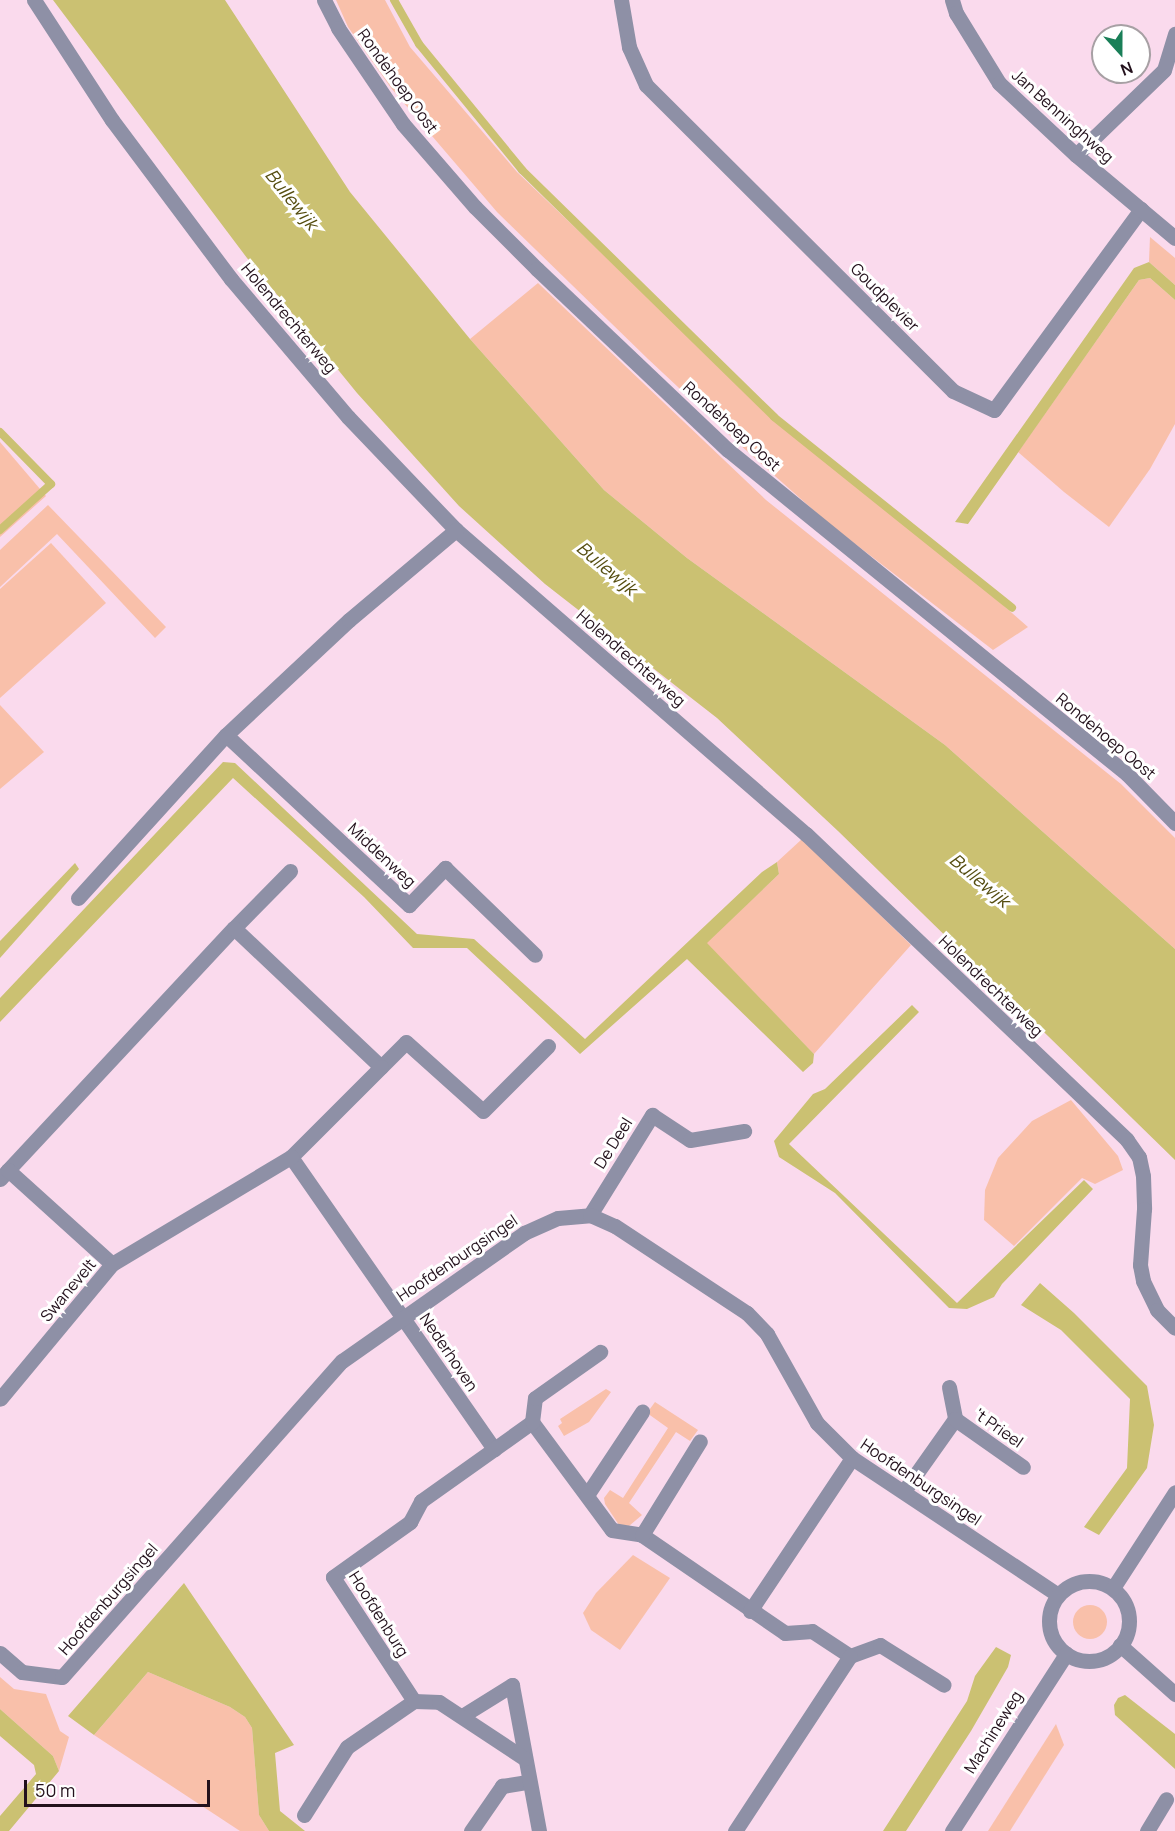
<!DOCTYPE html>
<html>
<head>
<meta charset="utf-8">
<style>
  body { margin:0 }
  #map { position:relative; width:1175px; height:1831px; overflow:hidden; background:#fadaed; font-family:Manrope,sans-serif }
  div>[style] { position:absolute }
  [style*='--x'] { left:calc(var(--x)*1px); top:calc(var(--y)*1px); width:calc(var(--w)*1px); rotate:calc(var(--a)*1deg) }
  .green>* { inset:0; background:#f9c0aa }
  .round { border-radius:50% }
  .water>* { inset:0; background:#cbc172 }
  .stream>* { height:8px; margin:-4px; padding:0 4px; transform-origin:4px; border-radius:4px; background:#cbc172 }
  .pedestrian>* { height:15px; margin:-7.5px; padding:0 7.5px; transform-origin:7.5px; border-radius:7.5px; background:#8e90a6 }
  .minor>* { height:15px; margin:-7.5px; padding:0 7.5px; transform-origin:7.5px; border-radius:7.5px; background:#8e90a6 }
  .tertiary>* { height:15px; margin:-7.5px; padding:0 7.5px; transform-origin:7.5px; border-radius:7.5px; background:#8e90a6 }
  .tertiary>.ring { margin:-7.5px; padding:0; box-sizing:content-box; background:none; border:15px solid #8e90a6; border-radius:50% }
  span { translate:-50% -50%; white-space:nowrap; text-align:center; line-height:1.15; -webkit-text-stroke:6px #fff; paint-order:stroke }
  .street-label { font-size:16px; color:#23111c }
  .water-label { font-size:18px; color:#554d10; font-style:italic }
  .north { position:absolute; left:1091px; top:24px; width:60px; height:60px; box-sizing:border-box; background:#fff; border:2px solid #a7a0a4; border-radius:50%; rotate:159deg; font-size:16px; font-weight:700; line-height:24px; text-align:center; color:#23111c }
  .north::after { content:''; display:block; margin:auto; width:21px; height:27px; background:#1a7f58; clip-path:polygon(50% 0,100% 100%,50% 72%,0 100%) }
  .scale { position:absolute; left:24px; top:1780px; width:186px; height:27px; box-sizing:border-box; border:3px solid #23111c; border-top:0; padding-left:8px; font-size:18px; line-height:21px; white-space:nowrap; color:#23111c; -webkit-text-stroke:4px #fff; paint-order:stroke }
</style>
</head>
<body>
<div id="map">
  <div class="green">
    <i style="clip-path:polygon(336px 0,385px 0,410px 47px,517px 172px,774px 418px,940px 550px,1028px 627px,993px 650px,828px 523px,739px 444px,648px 359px,497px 212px,391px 88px,348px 27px)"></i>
    <i style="clip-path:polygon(1150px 237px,1175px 258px,1175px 285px,1149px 262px)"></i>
    <i style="clip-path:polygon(1150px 278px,1175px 300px,1175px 424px,1150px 469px,1109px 527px,1064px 492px,1018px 452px,1139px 280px)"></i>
    <i style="clip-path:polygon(538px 283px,766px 500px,1121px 784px,1175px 838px,1175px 949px,945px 745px,687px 558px,604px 490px,470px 339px)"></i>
    <i style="clip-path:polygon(0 442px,46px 496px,0 537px)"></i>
    <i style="clip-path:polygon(48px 505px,166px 627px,155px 638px,57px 534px,0 587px,0 550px)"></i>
    <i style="clip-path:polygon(51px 543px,106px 603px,0 698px,0 589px)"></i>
    <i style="clip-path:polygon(0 705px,44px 752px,0 789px)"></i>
    <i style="clip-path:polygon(802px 839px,911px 945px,814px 1054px,706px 943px,779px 874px,777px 862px)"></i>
    <i style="clip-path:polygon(1071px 1100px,1118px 1156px,1123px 1170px,1095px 1184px,1082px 1178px,1014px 1246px,984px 1220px,985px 1190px,998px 1158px,1032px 1121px)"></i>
    <i style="clip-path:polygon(606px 1389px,611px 1392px,589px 1422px,564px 1436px,558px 1426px,562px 1423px,560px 1419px)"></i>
    <i style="clip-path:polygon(655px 1402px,698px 1430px,690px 1441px,676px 1432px,629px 1503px,642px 1515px,629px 1526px,619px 1525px,605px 1504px,604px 1498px,610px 1490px,623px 1498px,668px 1428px,647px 1413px)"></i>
    <i style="clip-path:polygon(633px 1555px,670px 1578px,620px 1650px,591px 1630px,583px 1613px,596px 1593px)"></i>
    <i class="round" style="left:1073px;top:1605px;width:34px;height:34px"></i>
    <i style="clip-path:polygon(148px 1672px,230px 1707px,245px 1717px,252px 1728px,259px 1815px,269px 1831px,240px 1831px,94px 1735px)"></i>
    <i style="clip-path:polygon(0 1677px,14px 1689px,46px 1694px,60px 1731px,69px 1737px,59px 1771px,53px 1756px,0 1709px)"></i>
    <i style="clip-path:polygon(1056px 1724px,1064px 1745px,1010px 1831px,988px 1831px)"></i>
  </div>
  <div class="water">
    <i style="clip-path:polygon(53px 0,225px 0,350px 192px,470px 339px,604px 490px,687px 558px,945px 745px,1175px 949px,1175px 1160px,838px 831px,717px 718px,545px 584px,459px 506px,357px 393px,247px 258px)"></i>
    <i style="clip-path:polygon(1149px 262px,1175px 285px,1175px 300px,1150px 278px,1139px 280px,968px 524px,955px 522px,1134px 268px)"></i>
    <i style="clip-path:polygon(223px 762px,235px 763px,417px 934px,474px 939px,585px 1039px,762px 872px,777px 862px,779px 874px,707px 943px,814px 1054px,813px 1063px,803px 1072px,687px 959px,580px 1054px,467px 948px,413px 948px,364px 897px,233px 778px,0 1022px,0 998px)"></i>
    <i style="clip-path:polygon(75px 863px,79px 869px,0 958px,0 941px)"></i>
    <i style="clip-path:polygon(912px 1005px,919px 1012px,789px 1144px,957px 1303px,1084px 1180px,1093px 1189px,1002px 1284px,994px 1297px,967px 1309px,949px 1308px,835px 1193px,779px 1157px,774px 1141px,813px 1094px,825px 1089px)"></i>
    <i style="clip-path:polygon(1040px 1283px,1074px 1313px,1147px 1386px,1154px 1425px,1147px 1468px,1099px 1535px,1084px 1527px,1127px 1468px,1130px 1399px,1061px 1330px,1021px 1305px)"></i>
    <i style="clip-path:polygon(184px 1583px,294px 1745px,275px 1753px,280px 1811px,305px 1831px,269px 1831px,259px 1815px,252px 1728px,245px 1717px,230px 1707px,148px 1672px,94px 1735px,68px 1716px)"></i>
    <i style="clip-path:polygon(996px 1647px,1011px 1655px,1008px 1667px,971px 1731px,906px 1831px,883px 1831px,967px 1701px,975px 1676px)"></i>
    <i style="clip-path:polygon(1125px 1695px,1175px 1734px,1175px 1769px,1115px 1715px,1114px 1705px,1118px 1698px)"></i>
    <i style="clip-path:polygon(0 1709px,53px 1756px,59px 1771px,9px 1831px,0 1831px,0 1816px,36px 1774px,34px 1765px,0 1736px)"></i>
  </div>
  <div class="stream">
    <i style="--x:394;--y:0;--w:51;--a:60.4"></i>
    <i style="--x:419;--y:44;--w:163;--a:50.7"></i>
    <i style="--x:522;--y:170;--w:353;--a:44.4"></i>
    <i style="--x:774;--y:417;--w:305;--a:38.7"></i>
    <i style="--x:0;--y:432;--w:73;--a:45.6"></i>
    <i style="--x:51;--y:484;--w:69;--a:138"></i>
  </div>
  <div class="pedestrian">
    <i style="--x:471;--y:1831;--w:55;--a:-55.4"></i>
    <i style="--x:502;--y:1786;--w:26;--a:-9"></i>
  </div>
  <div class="minor">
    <i style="--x:34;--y:0;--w:143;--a:57"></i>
    <i style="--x:112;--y:120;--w:199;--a:53.2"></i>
    <i style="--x:231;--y:279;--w:181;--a:49.7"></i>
    <i style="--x:348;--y:417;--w:156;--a:46.3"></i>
    <i style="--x:456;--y:530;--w:464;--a:41"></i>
    <i style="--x:806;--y:834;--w:443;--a:43.6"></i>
    <i style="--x:1127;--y:1140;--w:21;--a:55"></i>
    <i style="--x:1139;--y:1157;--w:19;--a:78"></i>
    <i style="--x:1143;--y:1176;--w:33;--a:88"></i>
    <i style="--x:1144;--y:1209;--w:56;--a:94.1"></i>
    <i style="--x:1140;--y:1265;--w:16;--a:79"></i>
    <i style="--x:1143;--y:1281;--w:32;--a:64"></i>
    <i style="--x:1157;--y:1310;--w:25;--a:45"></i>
    <i style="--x:324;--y:0;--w:31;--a:63"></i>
    <i style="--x:338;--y:28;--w:116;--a:55.9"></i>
    <i style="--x:403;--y:124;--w:110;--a:49.1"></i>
    <i style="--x:475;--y:207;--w:88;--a:45"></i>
    <i style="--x:537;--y:269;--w:263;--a:43.5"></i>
    <i style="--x:728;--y:450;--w:514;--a:39.08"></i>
    <i style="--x:1127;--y:774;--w:69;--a:45.6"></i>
    <i style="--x:621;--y:0;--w:48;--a:80.3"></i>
    <i style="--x:629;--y:47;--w:42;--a:65.9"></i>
    <i style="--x:646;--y:85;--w:433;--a:44.9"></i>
    <i style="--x:953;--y:391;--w:45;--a:24.9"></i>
    <i style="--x:994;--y:410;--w:249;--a:-53.8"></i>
    <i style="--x:1076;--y:155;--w:122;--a:-44"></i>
    <i style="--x:1164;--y:70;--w:38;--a:-73"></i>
    <i style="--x:226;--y:735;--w:250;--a:42.9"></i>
    <i style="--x:409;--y:905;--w:52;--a:-45.8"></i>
    <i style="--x:445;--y:868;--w:125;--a:44"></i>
    <i style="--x:78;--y:898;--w:220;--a:-47.8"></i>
    <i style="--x:226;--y:735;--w:168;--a:-43.1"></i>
    <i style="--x:349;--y:620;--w:140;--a:-40.1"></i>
    <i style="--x:234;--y:928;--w:80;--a:-45.5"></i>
    <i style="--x:381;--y:1067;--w:35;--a:-45"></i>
    <i style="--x:406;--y:1042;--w:103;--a:41.9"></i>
    <i style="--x:483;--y:1111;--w:92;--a:-45"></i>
    <i style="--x:8;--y:1170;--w:331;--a:-47"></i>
    <i style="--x:234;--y:928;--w:202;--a:43.4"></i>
    <i style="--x:381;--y:1067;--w:127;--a:135"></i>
    <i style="--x:291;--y:1157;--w:356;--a:55.2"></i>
    <i style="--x:0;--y:1179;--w:12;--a:-48"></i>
    <i style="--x:8;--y:1170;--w:140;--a:42.1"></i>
    <i style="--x:112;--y:1264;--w:175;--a:129.7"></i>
    <i style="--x:590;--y:1215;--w:118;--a:-58.2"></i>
    <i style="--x:652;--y:1115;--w:45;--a:33.3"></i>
    <i style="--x:690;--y:1140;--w:55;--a:-9.5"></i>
    <i style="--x:112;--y:1264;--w:209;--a:-30.9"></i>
    <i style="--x:949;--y:1387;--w:33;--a:79"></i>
    <i style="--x:532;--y:1422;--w:134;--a:53.5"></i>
    <i style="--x:612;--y:1530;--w:30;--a:9"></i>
    <i style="--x:642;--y:1535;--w:173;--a:34.4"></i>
    <i style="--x:785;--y:1633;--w:27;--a:-4"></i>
    <i style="--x:812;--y:1631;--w:45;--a:33.3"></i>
    <i style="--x:850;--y:1656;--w:32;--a:-20"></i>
    <i style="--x:880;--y:1645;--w:75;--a:32"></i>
    <i style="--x:904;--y:1491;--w:88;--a:-54.7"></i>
    <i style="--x:955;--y:1419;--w:83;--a:35.2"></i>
    <i style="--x:587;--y:1495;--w:100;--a:-56.5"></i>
    <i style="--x:642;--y:1535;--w:110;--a:-58.3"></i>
    <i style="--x:750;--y:1611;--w:184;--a:-56.3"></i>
    <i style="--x:0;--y:1653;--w:29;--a:41"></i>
    <i style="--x:22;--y:1672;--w:40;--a:7.1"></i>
    <i style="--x:62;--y:1677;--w:422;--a:-48.5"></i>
    <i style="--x:342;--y:1361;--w:223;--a:-35.1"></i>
    <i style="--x:524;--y:1233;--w:37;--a:-24"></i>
    <i style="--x:558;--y:1218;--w:32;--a:-5"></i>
    <i style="--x:590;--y:1215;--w:27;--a:24"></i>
    <i style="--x:615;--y:1226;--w:158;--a:33.4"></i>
    <i style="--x:747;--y:1313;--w:29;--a:46"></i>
    <i style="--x:767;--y:1334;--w:102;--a:60.7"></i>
    <i style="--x:817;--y:1423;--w:49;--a:45"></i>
    <i style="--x:852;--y:1458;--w:247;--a:33.6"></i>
    <i style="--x:414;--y:1701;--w:148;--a:-123.2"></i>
    <i style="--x:333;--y:1577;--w:95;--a:-35.5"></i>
    <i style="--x:410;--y:1522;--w:24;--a:-62"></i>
    <i style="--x:421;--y:1501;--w:136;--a:-35.4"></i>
    <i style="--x:532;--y:1422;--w:24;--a:-83"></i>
    <i style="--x:535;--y:1398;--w:80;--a:-35.3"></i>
    <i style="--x:462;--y:1716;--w:59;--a:-31.8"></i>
    <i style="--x:512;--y:1685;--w:148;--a:79.5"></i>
    <i style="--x:304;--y:1815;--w:80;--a:-57.7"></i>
    <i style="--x:347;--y:1747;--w:81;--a:-34.5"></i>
    <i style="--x:414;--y:1701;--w:25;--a:2"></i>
    <i style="--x:439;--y:1702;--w:102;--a:33.4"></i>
    <i style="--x:735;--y:1831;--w:209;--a:-56.7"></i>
    <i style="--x:1147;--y:1831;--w:37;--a:-59"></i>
  </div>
  <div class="tertiary">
    <i style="--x:952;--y:0;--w:14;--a:73"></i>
    <i style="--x:956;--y:13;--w:82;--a:58.4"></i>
    <i style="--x:999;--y:83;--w:105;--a:43.1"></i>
    <i style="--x:1076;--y:155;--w:129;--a:40"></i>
    <i class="ring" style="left:1049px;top:1581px;width:65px;height:65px"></i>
    <i style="--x:1113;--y:1588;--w:114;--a:-57.1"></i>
    <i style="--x:1120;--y:1645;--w:74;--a:41.7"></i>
    <i style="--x:952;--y:1831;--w:211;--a:-57.2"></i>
  </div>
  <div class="street-label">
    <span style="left:398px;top:81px;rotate:54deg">Rondehoep Oost</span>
    <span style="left:1063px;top:116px;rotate:42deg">Jan Benninghweg</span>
    <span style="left:885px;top:297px;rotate:45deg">Goudplevier</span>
    <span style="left:289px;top:318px;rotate:50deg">Holendrechterweg</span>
    <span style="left:732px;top:426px;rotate:42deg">Rondehoep Oost</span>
    <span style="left:631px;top:658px;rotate:41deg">Holendrechterweg</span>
    <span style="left:1106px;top:736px;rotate:40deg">Rondehoep Oost</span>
    <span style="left:382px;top:855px;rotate:43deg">Middenweg</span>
    <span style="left:991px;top:986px;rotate:44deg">Holendrechterweg</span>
    <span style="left:613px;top:1143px;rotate:-58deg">De Deel</span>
    <span style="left:457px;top:1258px;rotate:-34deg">Hoofdenburgsingel</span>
    <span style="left:68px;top:1290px;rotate:-50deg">Swanevelt</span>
    <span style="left:449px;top:1352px;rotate:56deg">Nederhoven</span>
    <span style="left:999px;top:1428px;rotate:35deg">'t Prieel</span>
    <span style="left:921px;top:1482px;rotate:34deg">Hoofdenburgsingel</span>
    <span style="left:108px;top:1599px;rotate:-49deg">Hoofdenburgsingel</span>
    <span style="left:379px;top:1614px;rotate:58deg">Hoofdenburg</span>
    <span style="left:993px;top:1732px;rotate:-58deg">Machineweg</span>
  </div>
  <div class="water-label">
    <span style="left:292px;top:199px;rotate:51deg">Bullewijk</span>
    <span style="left:607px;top:568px;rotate:40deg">Bullewijk</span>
    <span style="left:980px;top:880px;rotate:40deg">Bullewijk</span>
  </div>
  <div class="north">N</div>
  <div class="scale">50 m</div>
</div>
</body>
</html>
